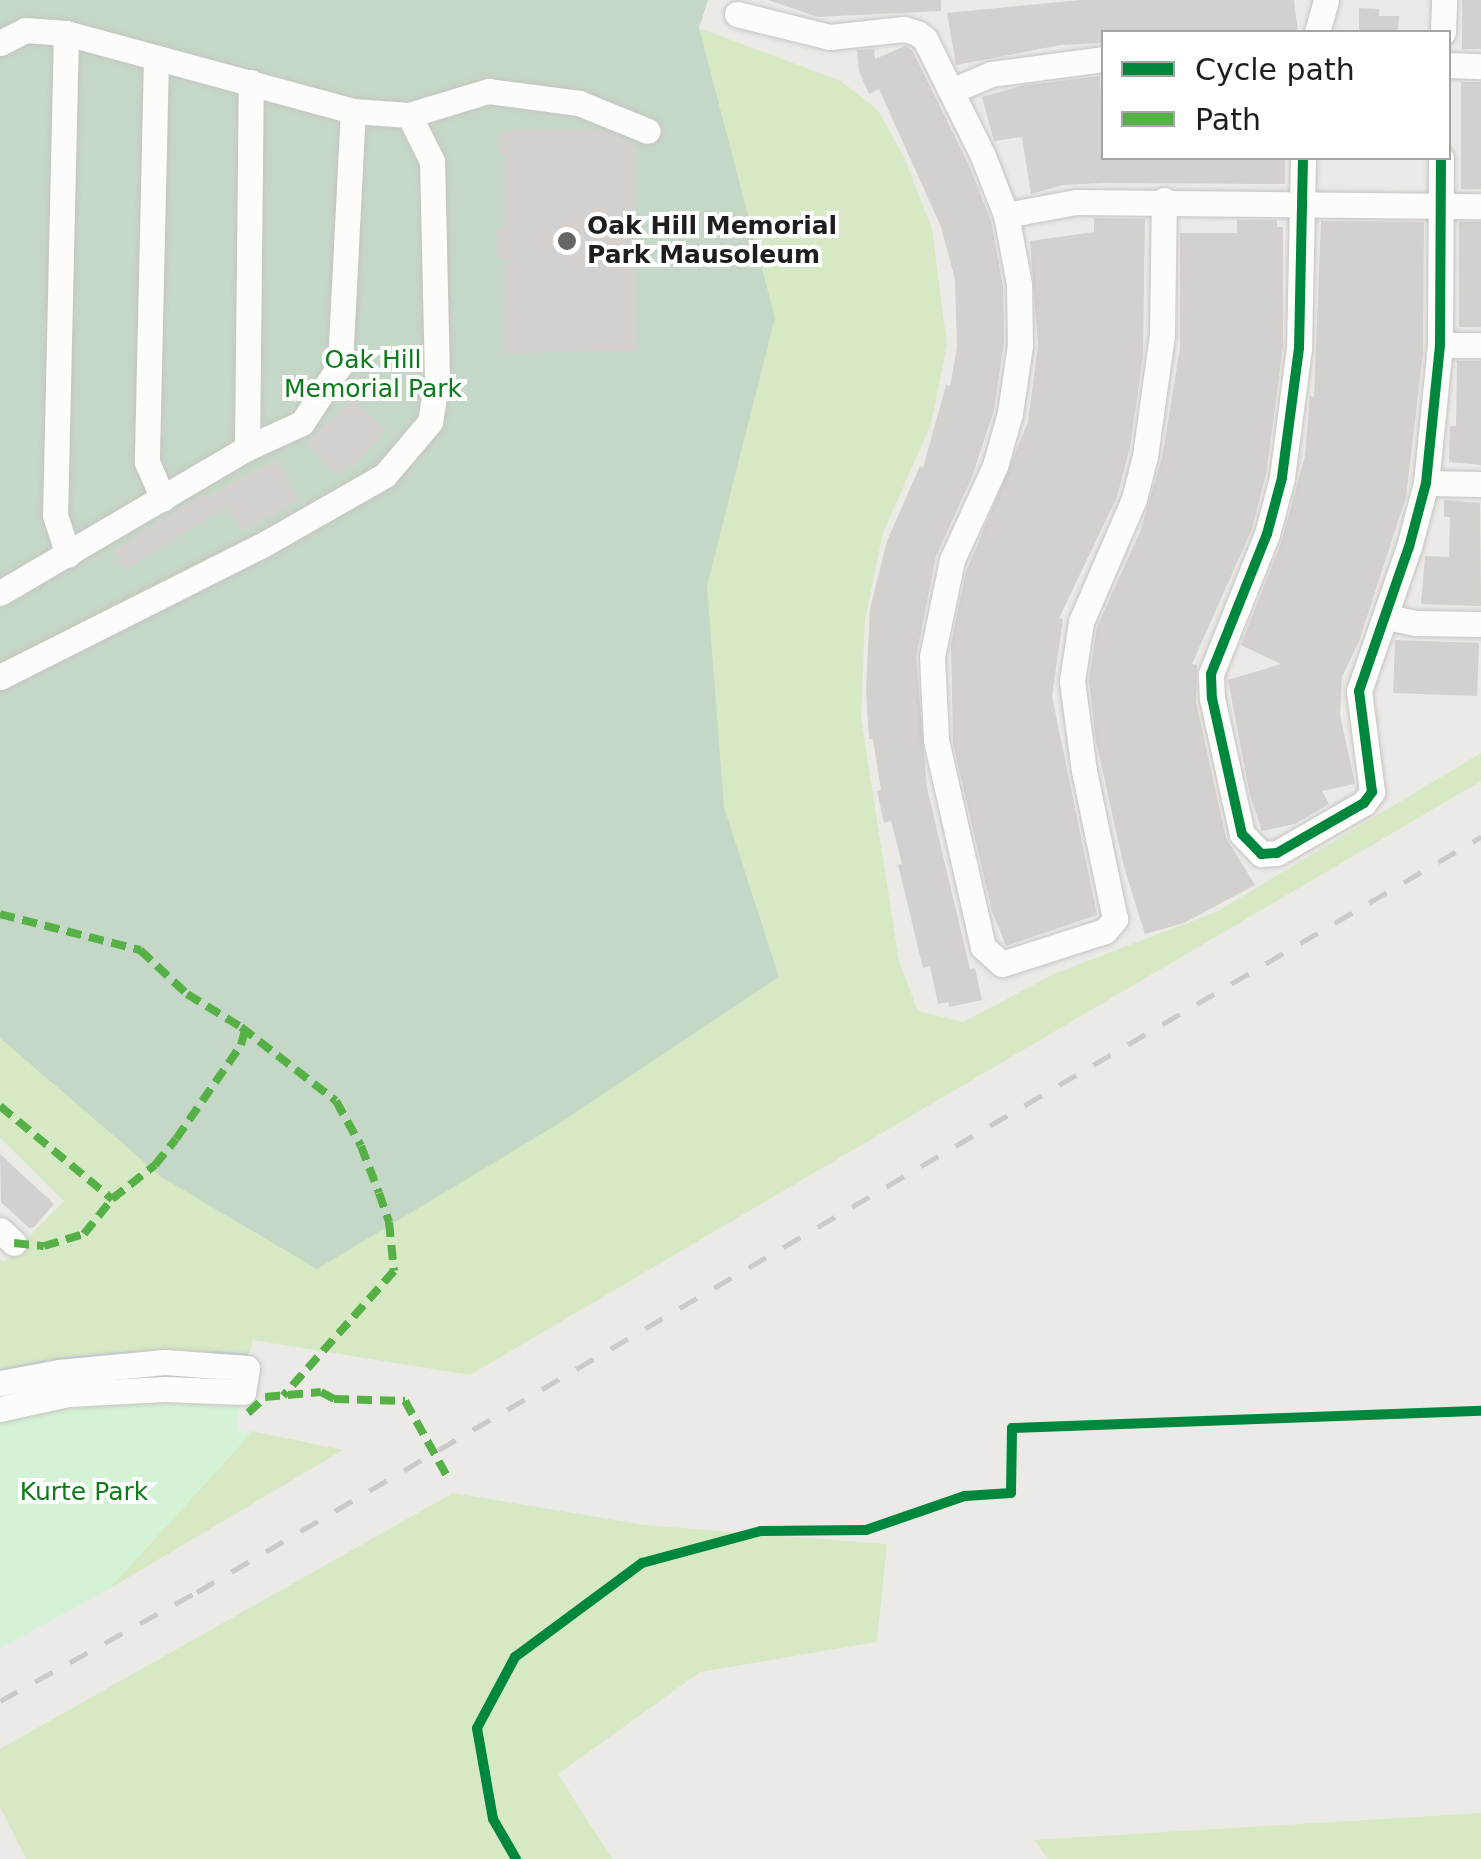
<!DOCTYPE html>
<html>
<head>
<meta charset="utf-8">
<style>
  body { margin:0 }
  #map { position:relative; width:1481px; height:1859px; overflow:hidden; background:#eceae6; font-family:"DejaVu Sans",sans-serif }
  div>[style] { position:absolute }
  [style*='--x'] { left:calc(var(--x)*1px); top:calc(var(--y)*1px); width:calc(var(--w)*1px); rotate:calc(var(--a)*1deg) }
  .grass>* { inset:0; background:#d7e9c4 }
  .cemetery>* { inset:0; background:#c5d7c6 }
  .park>* { inset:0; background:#d4f2d5 }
  .stream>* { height:5px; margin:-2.5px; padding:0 2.5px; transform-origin:2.5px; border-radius:2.5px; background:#bad6df }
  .building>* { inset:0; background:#d3d0cd; transform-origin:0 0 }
  .roads { filter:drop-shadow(0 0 2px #c5c4c2) drop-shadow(0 0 2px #c5c4c2) }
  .minor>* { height:25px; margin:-12.5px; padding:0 12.5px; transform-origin:12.5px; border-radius:12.5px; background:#fcfcfb }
  .rail>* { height:5px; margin-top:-2.5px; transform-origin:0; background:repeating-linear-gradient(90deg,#cacac9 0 20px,transparent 0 40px) }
  .quiet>* { height:8px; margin-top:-4px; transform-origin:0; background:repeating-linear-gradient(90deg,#55b145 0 15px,transparent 0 23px) }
  .cycleway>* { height:10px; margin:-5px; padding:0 5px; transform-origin:5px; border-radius:5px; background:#00873e }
  .dots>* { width:28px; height:28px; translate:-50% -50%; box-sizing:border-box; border:5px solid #fff; border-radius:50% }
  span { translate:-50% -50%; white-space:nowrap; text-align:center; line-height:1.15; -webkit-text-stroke:8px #fff; paint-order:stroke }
  .poi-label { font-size:25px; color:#1e1e1e; font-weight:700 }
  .left { translate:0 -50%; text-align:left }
  .park-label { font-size:25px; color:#0b7c19 }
  .legend { position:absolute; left:1101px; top:30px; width:350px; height:130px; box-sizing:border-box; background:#fff; border:2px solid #a5a5a5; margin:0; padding:12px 18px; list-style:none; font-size:30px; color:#1e1e1e }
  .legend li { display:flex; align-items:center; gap:20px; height:50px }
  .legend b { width:50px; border:2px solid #a5a5a5 }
</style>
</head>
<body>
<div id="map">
  <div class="grass">
    <i style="clip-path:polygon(699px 28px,841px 81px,878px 110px,905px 159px,932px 229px,947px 345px,931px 424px,883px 533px,865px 620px,861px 718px,899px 961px,918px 1011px,963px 1022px,1056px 973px,1216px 912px,1481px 753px,1481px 781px,470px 1375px,253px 1340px,247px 1361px,0 1376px,0 1260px,4px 1262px,64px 1201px,0 1138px,0 687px)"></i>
    <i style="clip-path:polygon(252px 1431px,343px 1450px,109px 1589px,251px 1433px)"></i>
    <i style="clip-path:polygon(453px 1493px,644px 1525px,887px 1544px,877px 1642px,700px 1672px,558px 1774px,612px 1859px,26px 1859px,0 1807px,0 1749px)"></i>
    <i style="clip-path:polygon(1481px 1813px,1481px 1859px,1048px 1859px,1034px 1840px)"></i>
  </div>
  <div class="cemetery">
    <i style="clip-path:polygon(0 0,708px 0,699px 28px,775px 318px,707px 586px,724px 807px,779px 977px,558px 1124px,317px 1269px,163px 1178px,0 1038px)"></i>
  </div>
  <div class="park">
    <i style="clip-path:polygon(151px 1401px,239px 1407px,237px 1430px,251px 1433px,109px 1589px,0 1648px,0 1423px,46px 1411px)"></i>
  </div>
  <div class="stream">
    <i style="--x:214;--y:1353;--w:32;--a:4"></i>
    <i style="--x:55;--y:1360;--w:78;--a:-5.1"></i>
    <i style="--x:1;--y:1371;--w:44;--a:-11.8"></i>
  </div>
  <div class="building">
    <i style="clip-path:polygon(768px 0,941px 0,941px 11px,818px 17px)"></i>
    <i style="clip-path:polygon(1080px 0,1294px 0,1298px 32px,1102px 32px,1102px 43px,1061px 45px,956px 65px,947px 13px)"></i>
    <i style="left:1462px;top:0;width:19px;height:49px"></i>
    <i style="clip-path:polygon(1359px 8px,1379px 9px,1379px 16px,1399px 16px,1398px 32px,1359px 32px)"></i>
    <i style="clip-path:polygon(905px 46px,912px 50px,968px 163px,991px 221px,1003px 286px,1004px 342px,994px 410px,972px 477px,936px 556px,916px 657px,927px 788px,970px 969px,975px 968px,982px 1000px,949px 1007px,948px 1002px,938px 1004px,930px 966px,923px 968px,898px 865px,902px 864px,894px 832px,891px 821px,884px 823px,877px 791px,881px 790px,875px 752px,873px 739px,869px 739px,866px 690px,870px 609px,887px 541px,920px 466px,923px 468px,946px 385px,950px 386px,957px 348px,955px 279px,941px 227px,879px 89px,869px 94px,859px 71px,857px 50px,874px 49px,875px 59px)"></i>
    <i style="clip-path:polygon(1100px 76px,1103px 158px,1285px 158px,1285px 184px,1102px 183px,1063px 185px,1031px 194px,1022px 137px,994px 141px,982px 97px,1021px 86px)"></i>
    <i style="left:1461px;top:82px;width:20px;height:107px"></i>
    <i style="clip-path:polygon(508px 130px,603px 130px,635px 143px,637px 351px,503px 353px,506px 258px,498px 258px,497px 227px,506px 227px,505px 157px,499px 153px,499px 136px)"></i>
    <i style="clip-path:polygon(1094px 218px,1145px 219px,1143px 356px,1130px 447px,1117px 497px,1059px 618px,1063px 619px,1052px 696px,1097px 915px,1006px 946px,992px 911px,953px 743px,951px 644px,966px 572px,1028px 422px,1038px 345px,1030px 241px,1094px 232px)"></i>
    <i style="clip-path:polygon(1237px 220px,1277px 220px,1277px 227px,1283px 227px,1283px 347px,1266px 474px,1252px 529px,1192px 664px,1197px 665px,1196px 702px,1226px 838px,1255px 885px,1184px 923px,1145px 934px,1124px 867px,1096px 741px,1089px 680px,1097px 627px,1140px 532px,1162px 458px,1180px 348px,1180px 233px,1237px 233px)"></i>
    <i style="clip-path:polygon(1321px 221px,1424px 222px,1423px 353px,1406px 497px,1359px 641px,1342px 677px,1340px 715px,1355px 784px,1322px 791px,1329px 804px,1295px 824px,1262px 831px,1250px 795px,1228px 680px,1281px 664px,1241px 645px,1282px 540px,1305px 456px,1310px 396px,1314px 397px)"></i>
    <i style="left:1459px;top:222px;width:22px;height:105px"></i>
    <i style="clip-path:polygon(1457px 361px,1481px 361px,1481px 465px,1449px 462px,1450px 426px,1456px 426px)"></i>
    <i style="clip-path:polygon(353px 398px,385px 431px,353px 468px,350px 464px,338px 476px,306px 443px)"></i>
    <i style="clip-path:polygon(277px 459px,299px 501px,241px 531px,228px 506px,126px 570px,113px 550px,204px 493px,207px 496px)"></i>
    <i style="clip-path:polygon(1444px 500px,1480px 503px,1481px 606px,1421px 604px,1425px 556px,1449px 557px,1450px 517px,1444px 517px)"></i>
    <i style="left:1395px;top:640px;width:84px;height:53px;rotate:2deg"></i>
    <i style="clip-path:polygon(0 1154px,54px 1204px,34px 1227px,29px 1228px,1px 1202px)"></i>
  </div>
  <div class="roads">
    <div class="minor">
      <i style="--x:737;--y:14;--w:96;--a:13.9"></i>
      <i style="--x:830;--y:37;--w:74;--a:-6.2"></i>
      <i style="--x:904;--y:29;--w:14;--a:17"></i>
      <i style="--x:917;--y:33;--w:10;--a:37"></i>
      <i style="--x:925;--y:39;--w:131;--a:63.6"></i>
      <i style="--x:983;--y:156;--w:63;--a:68.7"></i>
      <i style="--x:1006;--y:215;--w:70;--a:79.3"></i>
      <i style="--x:1019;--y:284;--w:61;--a:89.1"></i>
      <i style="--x:1020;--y:345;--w:69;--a:98.4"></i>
      <i style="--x:1010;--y:413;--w:55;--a:105.8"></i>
      <i style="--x:995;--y:466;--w:103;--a:114.6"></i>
      <i style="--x:952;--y:560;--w:99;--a:101.7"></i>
      <i style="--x:932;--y:657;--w:83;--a:87.2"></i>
      <i style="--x:936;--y:740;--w:212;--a:77.2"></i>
      <i style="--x:983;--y:947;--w:25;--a:42"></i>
      <i style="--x:1002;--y:964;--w:108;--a:-17.8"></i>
      <i style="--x:1105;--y:931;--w:16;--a:-50"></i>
      <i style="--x:1115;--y:919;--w:151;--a:-101.8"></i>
      <i style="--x:1084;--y:771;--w:91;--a:-97.6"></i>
      <i style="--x:1072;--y:681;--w:60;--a:-81.3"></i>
      <i style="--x:1081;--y:622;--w:134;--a:-66.7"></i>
      <i style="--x:1134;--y:499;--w:44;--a:-75.7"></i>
      <i style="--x:1145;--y:456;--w:122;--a:-82"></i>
      <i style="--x:1162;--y:335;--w:135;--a:-89.2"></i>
      <i style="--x:1317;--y:32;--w:33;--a:-74"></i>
      <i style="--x:1443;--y:32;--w:32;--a:-88"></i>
      <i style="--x:66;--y:33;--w:482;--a:91.3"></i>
      <i style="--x:55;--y:515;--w:42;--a:72"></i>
      <i style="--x:0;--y:43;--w:28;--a:-27"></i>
      <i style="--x:25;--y:30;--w:41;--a:4.2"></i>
      <i style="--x:66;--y:33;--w:297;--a:15.2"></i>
      <i style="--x:353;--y:111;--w:56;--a:4.1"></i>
      <i style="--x:409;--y:115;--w:83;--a:-16.9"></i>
      <i style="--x:488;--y:91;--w:92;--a:7.5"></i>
      <i style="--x:579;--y:103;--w:74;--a:22.1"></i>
      <i style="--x:156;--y:58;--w:404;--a:91.3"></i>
      <i style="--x:147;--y:462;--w:40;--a:66.6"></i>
      <i style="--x:1448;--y:65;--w:33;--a:2"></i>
      <i style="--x:951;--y:91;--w:43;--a:-23"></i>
      <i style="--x:991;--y:74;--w:114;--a:-7.6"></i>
      <i style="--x:1303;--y:158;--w:190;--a:91.2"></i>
      <i style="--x:1299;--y:348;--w:131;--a:97.5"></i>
      <i style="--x:1282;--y:478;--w:58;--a:105"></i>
      <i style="--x:1267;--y:534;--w:151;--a:111.8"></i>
      <i style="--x:1211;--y:674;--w:24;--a:88"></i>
      <i style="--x:1212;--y:698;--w:139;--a:77.6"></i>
      <i style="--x:1242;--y:834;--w:28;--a:46"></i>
      <i style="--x:1261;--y:854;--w:16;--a:-4"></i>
      <i style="--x:1277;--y:853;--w:100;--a:-29.9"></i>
      <i style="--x:1364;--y:803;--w:14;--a:-54"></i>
      <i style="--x:1372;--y:792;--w:102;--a:-97.3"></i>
      <i style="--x:1359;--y:691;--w:152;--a:-70.9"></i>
      <i style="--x:1409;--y:547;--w:66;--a:-75.1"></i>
      <i style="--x:1426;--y:483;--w:139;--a:-84.2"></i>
      <i style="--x:1440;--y:345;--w:187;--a:-89.7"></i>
      <i style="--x:1006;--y:215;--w:71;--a:-10.5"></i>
      <i style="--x:1076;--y:202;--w:405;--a:0.6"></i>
      <i style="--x:1440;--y:345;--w:41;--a:0"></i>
      <i style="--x:247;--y:448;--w:366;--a:-89.4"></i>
      <i style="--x:1426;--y:483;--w:55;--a:1"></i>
      <i style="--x:0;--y:593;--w:286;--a:-30.4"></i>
      <i style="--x:247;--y:448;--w:60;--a:-24.4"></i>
      <i style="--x:302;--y:423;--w:69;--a:-56.8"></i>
      <i style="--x:340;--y:365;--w:254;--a:-87.1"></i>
      <i style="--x:1387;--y:617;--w:30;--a:12"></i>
      <i style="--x:1416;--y:623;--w:65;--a:0.9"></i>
      <i style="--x:0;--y:677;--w:290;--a:-26.7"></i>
      <i style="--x:259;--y:547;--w:145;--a:-29.7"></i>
      <i style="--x:385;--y:475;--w:70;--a:-49.7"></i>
      <i style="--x:430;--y:422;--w:44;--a:-80.8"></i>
      <i style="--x:437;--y:379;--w:218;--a:-91.3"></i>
      <i style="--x:432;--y:161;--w:51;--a:-116.6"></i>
      <i style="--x:0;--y:1230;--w:19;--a:43"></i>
      <i style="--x:0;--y:1383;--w:60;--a:-10.6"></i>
      <i style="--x:59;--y:1372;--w:106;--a:-5.4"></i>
      <i style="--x:165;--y:1362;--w:82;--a:4.2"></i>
      <i style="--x:247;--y:1368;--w:24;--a:99"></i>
      <i style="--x:243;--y:1392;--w:78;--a:-177.8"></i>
      <i style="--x:165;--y:1389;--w:97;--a:177"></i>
      <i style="--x:68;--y:1394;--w:70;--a:167.6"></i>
    </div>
  </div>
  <div class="rail">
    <i style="--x:0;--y:1701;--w:225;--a:-29"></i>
    <i style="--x:197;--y:1592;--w:1490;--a:-30.46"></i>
  </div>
  <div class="quiet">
    <i style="--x:0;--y:914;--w:145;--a:14.4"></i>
    <i style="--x:140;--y:950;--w:64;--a:43.1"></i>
    <i style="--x:187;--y:994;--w:63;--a:31.4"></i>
    <i style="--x:241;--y:1027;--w:120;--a:37.9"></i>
    <i style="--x:336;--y:1101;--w:51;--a:60.9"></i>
    <i style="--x:361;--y:1146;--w:50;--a:69"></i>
    <i style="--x:379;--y:1193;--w:31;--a:71"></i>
    <i style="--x:389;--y:1222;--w:49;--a:84.2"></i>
    <i style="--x:394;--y:1271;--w:167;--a:131.6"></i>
    <i style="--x:0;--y:1106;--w:146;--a:39.7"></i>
    <i style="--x:112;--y:1199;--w:55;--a:-38.3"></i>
    <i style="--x:155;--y:1165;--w:33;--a:-51"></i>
    <i style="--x:176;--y:1139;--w:114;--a:-55.3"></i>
    <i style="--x:241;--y:1045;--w:16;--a:-75"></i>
    <i style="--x:14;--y:1243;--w:30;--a:6"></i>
    <i style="--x:44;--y:1246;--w:42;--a:-16.7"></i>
    <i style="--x:84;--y:1234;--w:45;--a:-51.3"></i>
    <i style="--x:248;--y:1413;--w:23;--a:-43"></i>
    <i style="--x:265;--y:1397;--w:56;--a:-5.1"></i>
    <i style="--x:321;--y:1392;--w:15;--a:28"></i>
    <i style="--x:334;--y:1399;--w:71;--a:1.6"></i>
    <i style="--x:405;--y:1401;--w:88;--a:60.8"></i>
  </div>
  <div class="cycleway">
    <i style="--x:1303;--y:158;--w:190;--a:91.2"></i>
    <i style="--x:1299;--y:348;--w:131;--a:97.5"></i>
    <i style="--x:1282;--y:478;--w:58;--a:105"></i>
    <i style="--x:1267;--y:534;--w:151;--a:111.8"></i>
    <i style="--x:1211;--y:674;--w:24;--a:88"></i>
    <i style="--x:1212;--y:698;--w:139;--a:77.6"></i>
    <i style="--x:1242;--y:834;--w:28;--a:46"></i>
    <i style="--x:1261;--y:854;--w:16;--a:-4"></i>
    <i style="--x:1277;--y:853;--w:100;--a:-29.9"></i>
    <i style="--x:1364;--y:803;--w:14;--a:-54"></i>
    <i style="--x:1372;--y:792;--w:102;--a:-97.3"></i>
    <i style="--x:1359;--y:691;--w:152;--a:-70.9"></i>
    <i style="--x:1409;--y:547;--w:66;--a:-75.1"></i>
    <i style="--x:1426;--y:483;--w:139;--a:-84.2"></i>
    <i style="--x:1440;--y:345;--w:187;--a:-89.7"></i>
    <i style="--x:516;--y:1859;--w:46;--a:-119.9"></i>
    <i style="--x:493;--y:1819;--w:92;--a:-100"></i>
    <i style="--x:477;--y:1728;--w:81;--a:-61.8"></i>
    <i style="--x:515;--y:1657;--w:158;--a:-36.5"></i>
    <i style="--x:642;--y:1563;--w:123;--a:-15.1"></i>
    <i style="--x:761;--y:1531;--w:105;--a:-0.5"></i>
    <i style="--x:866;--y:1530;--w:105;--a:-19"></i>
    <i style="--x:965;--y:1496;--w:46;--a:-3.7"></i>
    <i style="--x:1011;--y:1493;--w:65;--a:-89.1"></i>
    <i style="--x:1012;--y:1428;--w:469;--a:-2.1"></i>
  </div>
  <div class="dots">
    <i style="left:567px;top:241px;background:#666564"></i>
  </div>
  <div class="poi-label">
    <span class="left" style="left:587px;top:241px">Oak Hill Memorial<br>Park Mausoleum</span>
  </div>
  <div class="park-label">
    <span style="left:373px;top:375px">Oak Hill<br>Memorial Park</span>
    <span style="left:84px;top:1492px">Kurte Park</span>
  </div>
  <ul class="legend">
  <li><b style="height:12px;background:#00873e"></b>Cycle path</li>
  <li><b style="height:12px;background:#55b145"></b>Path</li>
  </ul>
</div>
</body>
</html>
